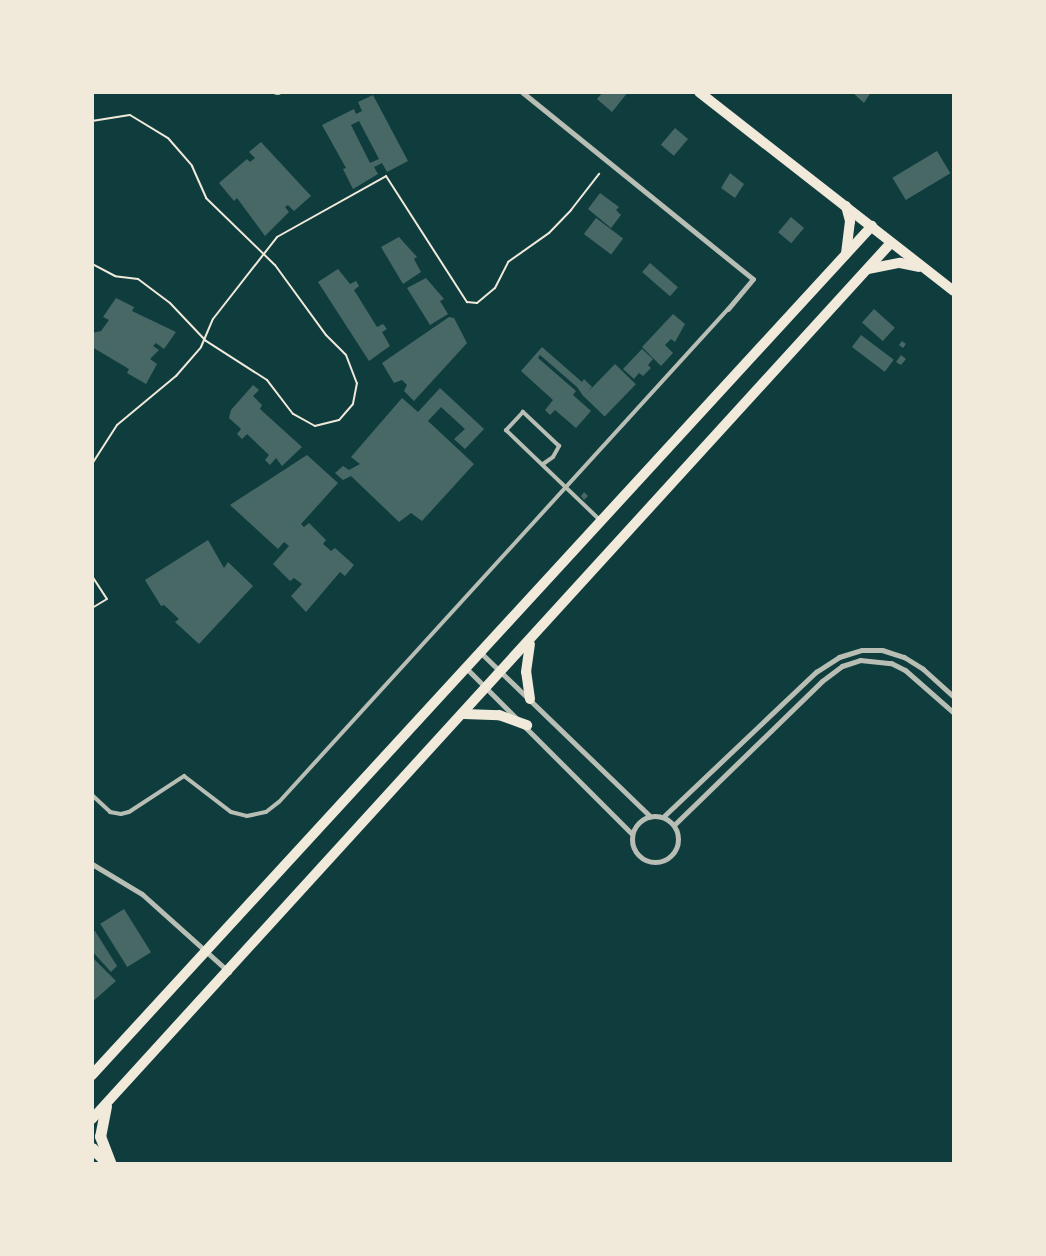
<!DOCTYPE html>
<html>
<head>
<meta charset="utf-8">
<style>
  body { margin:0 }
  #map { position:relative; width:1046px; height:1256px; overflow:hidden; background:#0f3d3e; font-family:Montserrat,sans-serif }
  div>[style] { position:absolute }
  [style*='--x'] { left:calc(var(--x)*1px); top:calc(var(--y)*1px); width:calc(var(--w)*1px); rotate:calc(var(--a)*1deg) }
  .building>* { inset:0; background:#486865; transform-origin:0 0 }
  .path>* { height:2px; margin:-1px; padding:0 1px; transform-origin:1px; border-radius:1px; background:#f1e9da }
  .service>* { height:4px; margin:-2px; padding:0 2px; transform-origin:2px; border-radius:2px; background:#b8beb3 }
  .minor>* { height:5px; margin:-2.5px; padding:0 2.5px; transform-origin:2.5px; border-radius:2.5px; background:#b8beb3 }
  .minor>.ring { margin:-2.5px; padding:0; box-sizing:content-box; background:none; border:5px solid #b8beb3; border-radius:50% }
  .secondary>* { height:10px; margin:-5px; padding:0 5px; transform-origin:5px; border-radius:5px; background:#f1e9da }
  .primary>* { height:11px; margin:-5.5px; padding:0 5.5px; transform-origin:5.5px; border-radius:5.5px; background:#f1e9da }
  span { translate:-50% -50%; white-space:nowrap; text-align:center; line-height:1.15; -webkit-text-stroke:4.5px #f1e9da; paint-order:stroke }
  .frame { position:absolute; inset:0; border:94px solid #f1e9da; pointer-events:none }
</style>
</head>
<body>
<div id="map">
  <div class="building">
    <i style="clip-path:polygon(603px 92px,628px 92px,612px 112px,597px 99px)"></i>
    <i style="clip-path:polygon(852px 92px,871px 92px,864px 103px)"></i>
    <i style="clip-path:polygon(evenodd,373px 95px,408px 161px,387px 172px,382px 163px,374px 167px,378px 174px,353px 189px,343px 169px,346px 168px,322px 125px,354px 109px,356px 114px,362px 111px,358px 102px,373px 95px,359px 121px,379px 159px,370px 163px,351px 125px,359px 121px)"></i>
    <i style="left:675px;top:128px;width:17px;height:22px;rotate:40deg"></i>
    <i style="clip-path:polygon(261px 142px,311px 196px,294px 211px,288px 205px,285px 207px,289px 212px,265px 236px,237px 198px,234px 201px,219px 183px,247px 159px,250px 162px,255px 158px,249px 152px)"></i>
    <i style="left:937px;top:151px;width:26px;height:52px;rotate:59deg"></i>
    <i style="clip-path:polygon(730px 173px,744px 184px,735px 198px,721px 188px)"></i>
    <i style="clip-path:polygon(600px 193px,619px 207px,616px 210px,621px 215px,611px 228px,588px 209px)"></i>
    <i style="left:791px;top:217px;width:17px;height:20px;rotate:40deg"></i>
    <i style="left:596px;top:218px;width:34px;height:20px;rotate:37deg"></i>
    <i style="clip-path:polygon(399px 237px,417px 257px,414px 259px,421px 272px,403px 284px,381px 247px)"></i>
    <i style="left:650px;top:263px;width:37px;height:12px;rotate:41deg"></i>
    <i style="clip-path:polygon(338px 269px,350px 284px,356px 281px,359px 286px,354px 290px,377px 327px,383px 324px,387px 329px,382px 332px,390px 346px,369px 361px,318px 282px)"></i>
    <i style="clip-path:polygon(426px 278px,444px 299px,440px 301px,448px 314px,430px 325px,407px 288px)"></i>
    <i style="clip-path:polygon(116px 298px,134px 307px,132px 311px,176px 332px,164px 349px,156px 343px,153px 346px,159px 350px,150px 359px,157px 364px,146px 384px,127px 373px,129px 369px,92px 347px,92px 333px,101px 331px,109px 320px,103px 317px)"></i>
    <i style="left:874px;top:309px;width:28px;height:18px;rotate:42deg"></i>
    <i style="clip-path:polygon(673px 314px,685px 324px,675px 342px,671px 339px,665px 345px,673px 353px,661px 366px,642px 347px)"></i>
    <i style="clip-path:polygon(449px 317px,454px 318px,467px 343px,414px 401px,404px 391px,407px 385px,402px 380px,394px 383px,382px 363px)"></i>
    <i style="left:861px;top:335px;width:41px;height:15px;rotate:37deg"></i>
    <i style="left:902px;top:341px;width:5px;height:5px;rotate:37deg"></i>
    <i style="clip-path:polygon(542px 347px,582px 382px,584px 379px,592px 387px,584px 397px,577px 387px,540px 355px,538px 358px,576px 391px,573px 395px,591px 411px,576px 428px,555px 410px,550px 415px,545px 410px,553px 400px,521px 371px)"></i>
    <i style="clip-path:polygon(642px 349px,653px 359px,648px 365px,651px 368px,643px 376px,639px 373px,634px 379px,623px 369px)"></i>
    <i style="clip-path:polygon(901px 355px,906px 359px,901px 365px,896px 362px)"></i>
    <i style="left:615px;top:364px;width:29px;height:45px;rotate:44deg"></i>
    <i style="clip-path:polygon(253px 385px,259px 390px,253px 396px,262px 405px,260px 409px,302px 447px,282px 466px,276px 458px,270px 465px,265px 460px,269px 455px,247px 434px,242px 439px,237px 434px,241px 429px,229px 418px,231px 410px)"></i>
    <i style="clip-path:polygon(440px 388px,484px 429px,465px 449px,454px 439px,465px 429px,441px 407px,428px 421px,474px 464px,422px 521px,411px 513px,399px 522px,351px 476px,343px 480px,335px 473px,343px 466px,349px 470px,360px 464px,351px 457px,402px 398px,418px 412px)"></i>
    <i style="clip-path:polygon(307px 455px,338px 483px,301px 524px,304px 527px,309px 523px,326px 540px,323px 544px,331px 551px,335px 548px,354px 565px,345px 576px,340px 572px,306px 612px,291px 596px,302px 584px,294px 578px,290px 581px,273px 564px,289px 546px,284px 542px,278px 549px,230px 505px)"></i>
    <i style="clip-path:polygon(584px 492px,588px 496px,584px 500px,581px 496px)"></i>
    <i style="clip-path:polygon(208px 540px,224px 568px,228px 562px,253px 586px,199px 644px,175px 622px,179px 619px,164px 605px,161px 606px,145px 580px)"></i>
    <i style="left:124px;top:909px;width:51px;height:28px;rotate:58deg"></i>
    <i style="clip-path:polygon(95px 931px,117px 966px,111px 972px,92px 951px,92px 933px)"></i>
    <i style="clip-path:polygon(92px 957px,116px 981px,92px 1002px)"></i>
  </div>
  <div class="path">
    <i style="--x:92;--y:121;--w:38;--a:-9"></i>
    <i style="--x:130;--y:115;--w:44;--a:31.2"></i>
    <i style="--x:168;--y:138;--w:37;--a:49"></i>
    <i style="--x:192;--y:166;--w:35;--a:66"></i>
    <i style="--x:206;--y:198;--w:96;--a:44.2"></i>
    <i style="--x:275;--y:265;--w:87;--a:53.9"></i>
    <i style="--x:326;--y:335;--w:28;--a:45"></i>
    <i style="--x:346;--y:355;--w:30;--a:69"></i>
    <i style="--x:357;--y:383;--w:21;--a:101"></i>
    <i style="--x:353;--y:404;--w:21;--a:131"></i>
    <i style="--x:339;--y:420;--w:25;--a:166"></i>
    <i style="--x:315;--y:426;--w:25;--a:-151"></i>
    <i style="--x:293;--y:414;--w:43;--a:-127.4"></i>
    <i style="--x:267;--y:380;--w:72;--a:-147.4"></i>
    <i style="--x:206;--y:341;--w:52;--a:-133.5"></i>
    <i style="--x:170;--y:303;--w:40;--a:-143"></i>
    <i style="--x:138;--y:279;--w:23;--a:-173"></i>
    <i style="--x:115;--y:276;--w:26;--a:-152"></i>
    <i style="--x:92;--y:464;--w:46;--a:-57.3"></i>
    <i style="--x:117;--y:425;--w:77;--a:-39.7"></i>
    <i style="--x:176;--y:376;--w:38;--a:-49"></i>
    <i style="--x:201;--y:347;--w:30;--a:-67"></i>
    <i style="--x:213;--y:319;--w:104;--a:-52"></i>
    <i style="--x:277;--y:237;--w:125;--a:-29.2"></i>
    <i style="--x:386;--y:176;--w:150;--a:57.3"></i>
    <i style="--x:467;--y:302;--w:10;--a:6"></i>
    <i style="--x:477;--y:303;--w:23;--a:-40"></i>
    <i style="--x:495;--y:288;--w:29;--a:-63"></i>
    <i style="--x:508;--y:262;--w:50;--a:-35.3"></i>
    <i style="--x:549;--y:233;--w:32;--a:-46"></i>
    <i style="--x:571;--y:210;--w:46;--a:-52.1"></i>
    <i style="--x:92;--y:576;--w:27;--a:57"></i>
    <i style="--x:107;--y:599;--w:17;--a:149"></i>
  </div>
  <div class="service">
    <i style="--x:543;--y:464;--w:12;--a:-35"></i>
    <i style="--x:553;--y:457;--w:13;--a:-61"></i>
    <i style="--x:559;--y:446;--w:50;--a:-136.6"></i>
    <i style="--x:523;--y:412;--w:25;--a:133"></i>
    <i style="--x:506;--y:430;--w:130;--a:43.8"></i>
    <i style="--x:92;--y:795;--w:25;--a:43"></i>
    <i style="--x:110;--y:812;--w:11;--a:10"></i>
    <i style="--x:121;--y:814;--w:8;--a:-14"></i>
    <i style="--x:129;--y:812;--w:66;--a:-33.2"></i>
    <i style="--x:184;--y:776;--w:59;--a:37.5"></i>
    <i style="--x:231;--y:812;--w:16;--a:14"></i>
    <i style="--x:247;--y:816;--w:19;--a:-12"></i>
    <i style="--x:266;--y:812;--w:16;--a:-38"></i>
    <i style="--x:279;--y:802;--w:667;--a:-47.67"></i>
  </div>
  <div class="minor">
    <i style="--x:276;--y:92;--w:2;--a:0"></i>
    <i style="--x:522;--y:92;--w:297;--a:39"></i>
    <i style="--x:753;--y:279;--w:39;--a:130"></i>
    <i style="--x:481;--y:653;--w:235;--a:44"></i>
    <i style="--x:467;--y:669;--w:233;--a:45"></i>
    <i class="ring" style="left:632px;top:816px;width:41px;height:41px"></i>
    <i style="--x:663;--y:817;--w:211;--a:-43.5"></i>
    <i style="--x:816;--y:672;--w:27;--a:-33"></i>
    <i style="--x:839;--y:657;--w:24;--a:-17"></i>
    <i style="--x:862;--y:650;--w:20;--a:0"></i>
    <i style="--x:882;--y:650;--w:23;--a:18"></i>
    <i style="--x:904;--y:657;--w:22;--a:32"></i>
    <i style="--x:923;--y:669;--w:42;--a:42.1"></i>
    <i style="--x:674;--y:825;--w:206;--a:-44.2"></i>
    <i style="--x:822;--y:681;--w:25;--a:-37"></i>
    <i style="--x:842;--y:666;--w:19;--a:-18"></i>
    <i style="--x:860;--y:660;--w:31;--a:6"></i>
    <i style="--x:891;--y:663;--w:16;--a:27"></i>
    <i style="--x:905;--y:670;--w:65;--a:41.3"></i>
    <i style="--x:92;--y:864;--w:58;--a:31"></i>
    <i style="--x:142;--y:894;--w:117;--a:41.9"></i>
  </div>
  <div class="secondary">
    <i style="--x:699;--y:92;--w:323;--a:38"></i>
    <i style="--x:846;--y:206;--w:16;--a:75"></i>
    <i style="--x:850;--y:221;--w:33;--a:97"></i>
    <i style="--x:868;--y:269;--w:33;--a:-11"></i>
    <i style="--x:900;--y:263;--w:19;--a:12"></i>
    <i style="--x:530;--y:699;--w:27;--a:-98"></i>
    <i style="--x:526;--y:672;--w:28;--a:-82"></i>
    <i style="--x:464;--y:714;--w:35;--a:2"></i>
    <i style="--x:499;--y:715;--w:30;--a:20"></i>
    <i style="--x:92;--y:1075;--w:1153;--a:-47.43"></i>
    <i style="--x:92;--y:1119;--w:1184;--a:-47.64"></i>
  </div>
  <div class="primary">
    <i style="--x:106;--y:1106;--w:31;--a:101"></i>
    <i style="--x:100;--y:1136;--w:30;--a:69"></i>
    <i style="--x:92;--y:1148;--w:21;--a:45"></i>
  </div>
  <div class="frame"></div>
</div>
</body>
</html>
